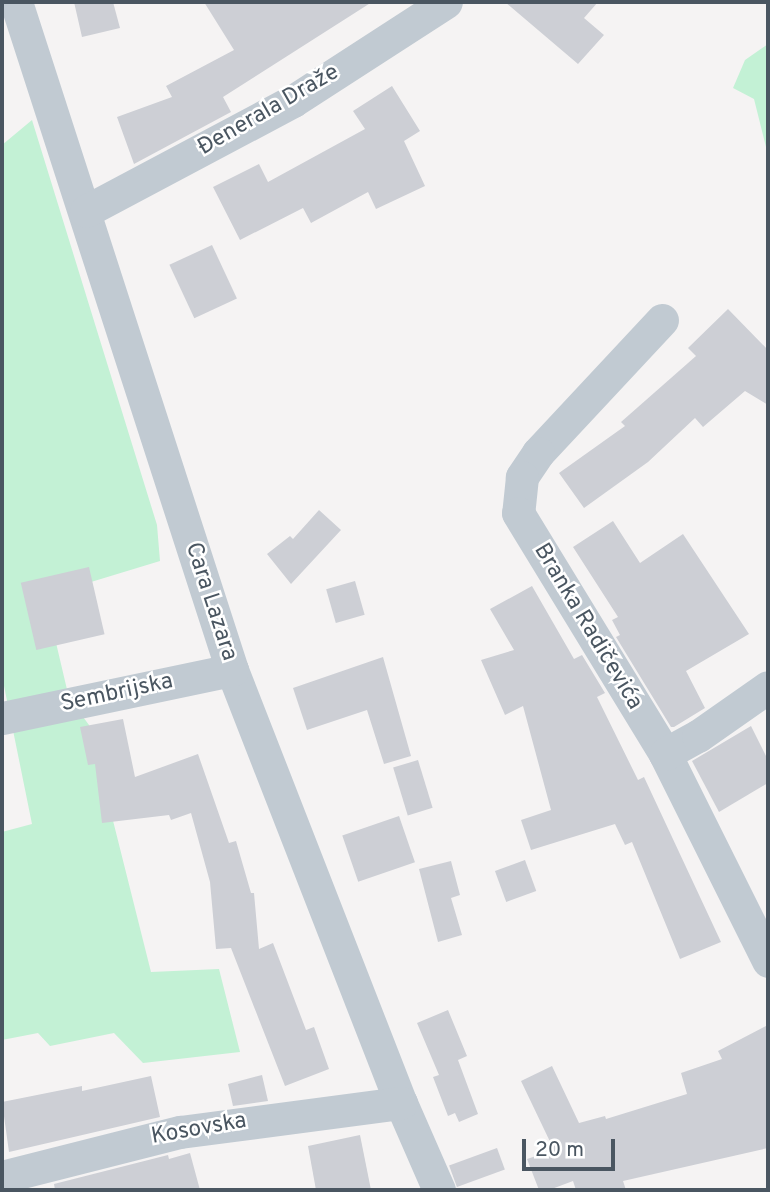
<!DOCTYPE html>
<html>
<head>
<meta charset="utf-8">
<style>
  body { margin:0 }
  #map { position:relative; width:770px; height:1192px; overflow:hidden; background:#f5f3f3; font-family:Overpass,sans-serif }
  div>[style] { position:absolute }
  [style*='--x'] { left:calc(var(--x)*1px); top:calc(var(--y)*1px); width:calc(var(--w)*1px); rotate:calc(var(--a)*1deg) }
  .green>* { inset:0; background:#c3f1d5 }
  .building>* { inset:0; background:#cdcfd5; transform-origin:0 0 }
  .minor>* { height:33px; margin:-16.5px; padding:0 16.5px; transform-origin:16.5px; border-radius:16.5px; background:#c1cad2 }
  span { translate:-50% -50%; white-space:nowrap; text-align:center; line-height:1.15; -webkit-text-stroke:5px #fff; paint-order:stroke }
  .street-label { font-size:23px; color:#4a5661 }
  .frame { position:absolute; inset:0; border:4px solid #4a5661; pointer-events:none }
  .scale { position:absolute; left:522px; top:1139px; width:93px; height:32px; box-sizing:border-box; border:4px solid #4a5661; border-top:0; padding-left:9px; font-size:21px; line-height:24px; white-space:nowrap; color:#4a5661; -webkit-text-stroke:5px #fff; paint-order:stroke }
</style>
</head>
<body>
<div id="map">
  <div class="green">
    <i style="clip-path:polygon(768px 44px,768px 155px,754px 99px,733px 88px,745px 60px)"></i>
    <i style="clip-path:polygon(32px 120px,157px 525px,160px 561px,45px 596px,69px 698px,89px 725px,151px 972px,219px 969px,240px 1052px,143px 1063px,114px 1033px,50px 1046px,38px 1033px,2px 1040px,2px 832px,32px 824px,2px 676px,2px 145px)"></i>
  </div>
  <div class="building">
    <i style="clip-path:polygon(74px 2px,113px 2px,120px 28px,82px 37px)"></i>
    <i style="clip-path:polygon(204px 2px,372px 2px,223px 97px,231px 112px,134px 164px,117px 117px,172px 97px,166px 86px,234px 50px)"></i>
    <i style="clip-path:polygon(505px 2px,598px 2px,584px 18px,604px 35px,578px 64px)"></i>
    <i style="clip-path:polygon(392px 86px,420px 131px,404px 141px,425px 186px,376px 209px,368px 192px,311px 223px,303px 208px,240px 240px,213px 187px,259px 164px,268px 182px,365px 129px,353px 111px)"></i>
    <i style="left:212px;top:245px;width:59px;height:47px;rotate:65deg"></i>
    <i style="clip-path:polygon(728px 309px,768px 350px,768px 405px,745px 391px,703px 427px,695px 418px,648px 462px,584px 508px,559px 473px,625px 426px,621px 422px,696px 356px,688px 348px)"></i>
    <i style="clip-path:polygon(319px 510px,341px 530px,291px 584px,267px 554px,290px 536px,293px 539px)"></i>
    <i style="clip-path:polygon(613px 521px,640px 563px,683px 534px,749px 634px,686px 671px,705px 708px,674px 727px,671px 727px,616px 637px,620px 635px,612px 620px,618px 617px,573px 547px)"></i>
    <i style="left:89px;top:567px;width:69px;height:70px;rotate:77deg"></i>
    <i style="left:355px;top:581px;width:35px;height:30px;rotate:74deg"></i>
    <i style="clip-path:polygon(532px 586px,574px 659px,582px 655px,605px 693px,597px 697px,638px 780px,644px 777px,721px 942px,680px 959px,632px 842px,625px 845px,615px 824px,531px 850px,521px 820px,551px 810px,523px 706px,505px 715px,481px 660px,514px 650px,490px 609px)"></i>
    <i style="clip-path:polygon(383px 657px,411px 756px,384px 764px,367px 710px,307px 730px,293px 688px)"></i>
    <i style="clip-path:polygon(123px 719px,135px 777px,198px 754px,229px 843px,236px 841px,251px 893px,254px 893px,259px 949px,273px 943px,306px 1030px,314px 1027px,329px 1069px,285px 1086px,231px 948px,216px 949px,210px 882px,191px 813px,171px 820px,169px 815px,102px 823px,95px 764px,88px 765px,80px 727px)"></i>
    <i style="clip-path:polygon(751px 726px,768px 760px,768px 783px,719px 812px,692px 761px)"></i>
    <i style="left:418px;top:760px;width:50px;height:26px;rotate:73deg"></i>
    <i style="left:399px;top:816px;width:49px;height:60px;rotate:71deg"></i>
    <i style="left:525px;top:860px;width:33px;height:32px;rotate:70deg"></i>
    <i style="clip-path:polygon(451px 861px,460px 895px,451px 898px,462px 935px,438px 942px,419px 869px)"></i>
    <i style="clip-path:polygon(448px 1010px,467px 1056px,458px 1060px,478px 1114px,459px 1122px,455px 1113px,448px 1116px,433px 1077px,439px 1075px,417px 1023px)"></i>
    <i style="clip-path:polygon(768px 1025px,768px 1148px,623px 1181px,626px 1190px,576px 1190px,573px 1181px,549px 1190px,539px 1190px,527px 1159px,554px 1150px,521px 1081px,552px 1066px,579px 1123px,605px 1116px,606px 1119px,687px 1094px,681px 1073px,722px 1059px,718px 1051px)"></i>
    <i style="clip-path:polygon(262px 1075px,268px 1101px,233px 1106px,228px 1084px)"></i>
    <i style="clip-path:polygon(151px 1076px,160px 1117px,9px 1152px,2px 1102px,82px 1086px,82px 1091px)"></i>
    <i style="clip-path:polygon(360px 1135px,371px 1190px,316px 1190px,308px 1146px)"></i>
    <i style="left:497px;top:1148px;width:23px;height:51px;rotate:70deg"></i>
    <i style="clip-path:polygon(190px 1153px,200px 1190px,55px 1190px,54px 1184px,168px 1155px,169px 1159px)"></i>
  </div>
  <div class="minor">
    <i style="--x:16;--y:2;--w:702;--a:72.08"></i>
    <i style="--x:232;--y:670;--w:465;--a:68.7"></i>
    <i style="--x:401;--y:1103;--w:95;--a:66.4"></i>
    <i style="--x:86;--y:211;--w:234;--a:-28"></i>
    <i style="--x:293;--y:101;--w:182;--a:-32.9"></i>
    <i style="--x:662;--y:320;--w:182;--a:133"></i>
    <i style="--x:538;--y:453;--w:29;--a:124"></i>
    <i style="--x:522;--y:477;--w:36;--a:96"></i>
    <i style="--x:518;--y:513;--w:282;--a:58.6"></i>
    <i style="--x:665;--y:754;--w:231;--a:63.5"></i>
    <i style="--x:2;--y:718;--w:235;--a:-11.8"></i>
    <i style="--x:665;--y:754;--w:38;--a:-29"></i>
    <i style="--x:698;--y:736;--w:85;--a:-35"></i>
    <i style="--x:2;--y:1177;--w:184;--a:-14.2"></i>
    <i style="--x:180;--y:1132;--w:223;--a:-7.5"></i>
  </div>
  <div class="street-label">
    <span style="left:269px;top:111px;rotate:-30deg">Đenerala Draže</span>
    <span style="left:210px;top:602px;rotate:72deg">Cara Lazara</span>
    <span style="left:587px;top:627px;rotate:59deg">Branka Radičevića</span>
    <span style="left:117px;top:694px;rotate:-12deg">Sembrijska</span>
    <span style="left:199px;top:1130px;rotate:-10deg">Kosovska</span>
  </div>
  <div class="frame"></div>
  <div class="scale">20 m</div>
</div>
</body>
</html>
